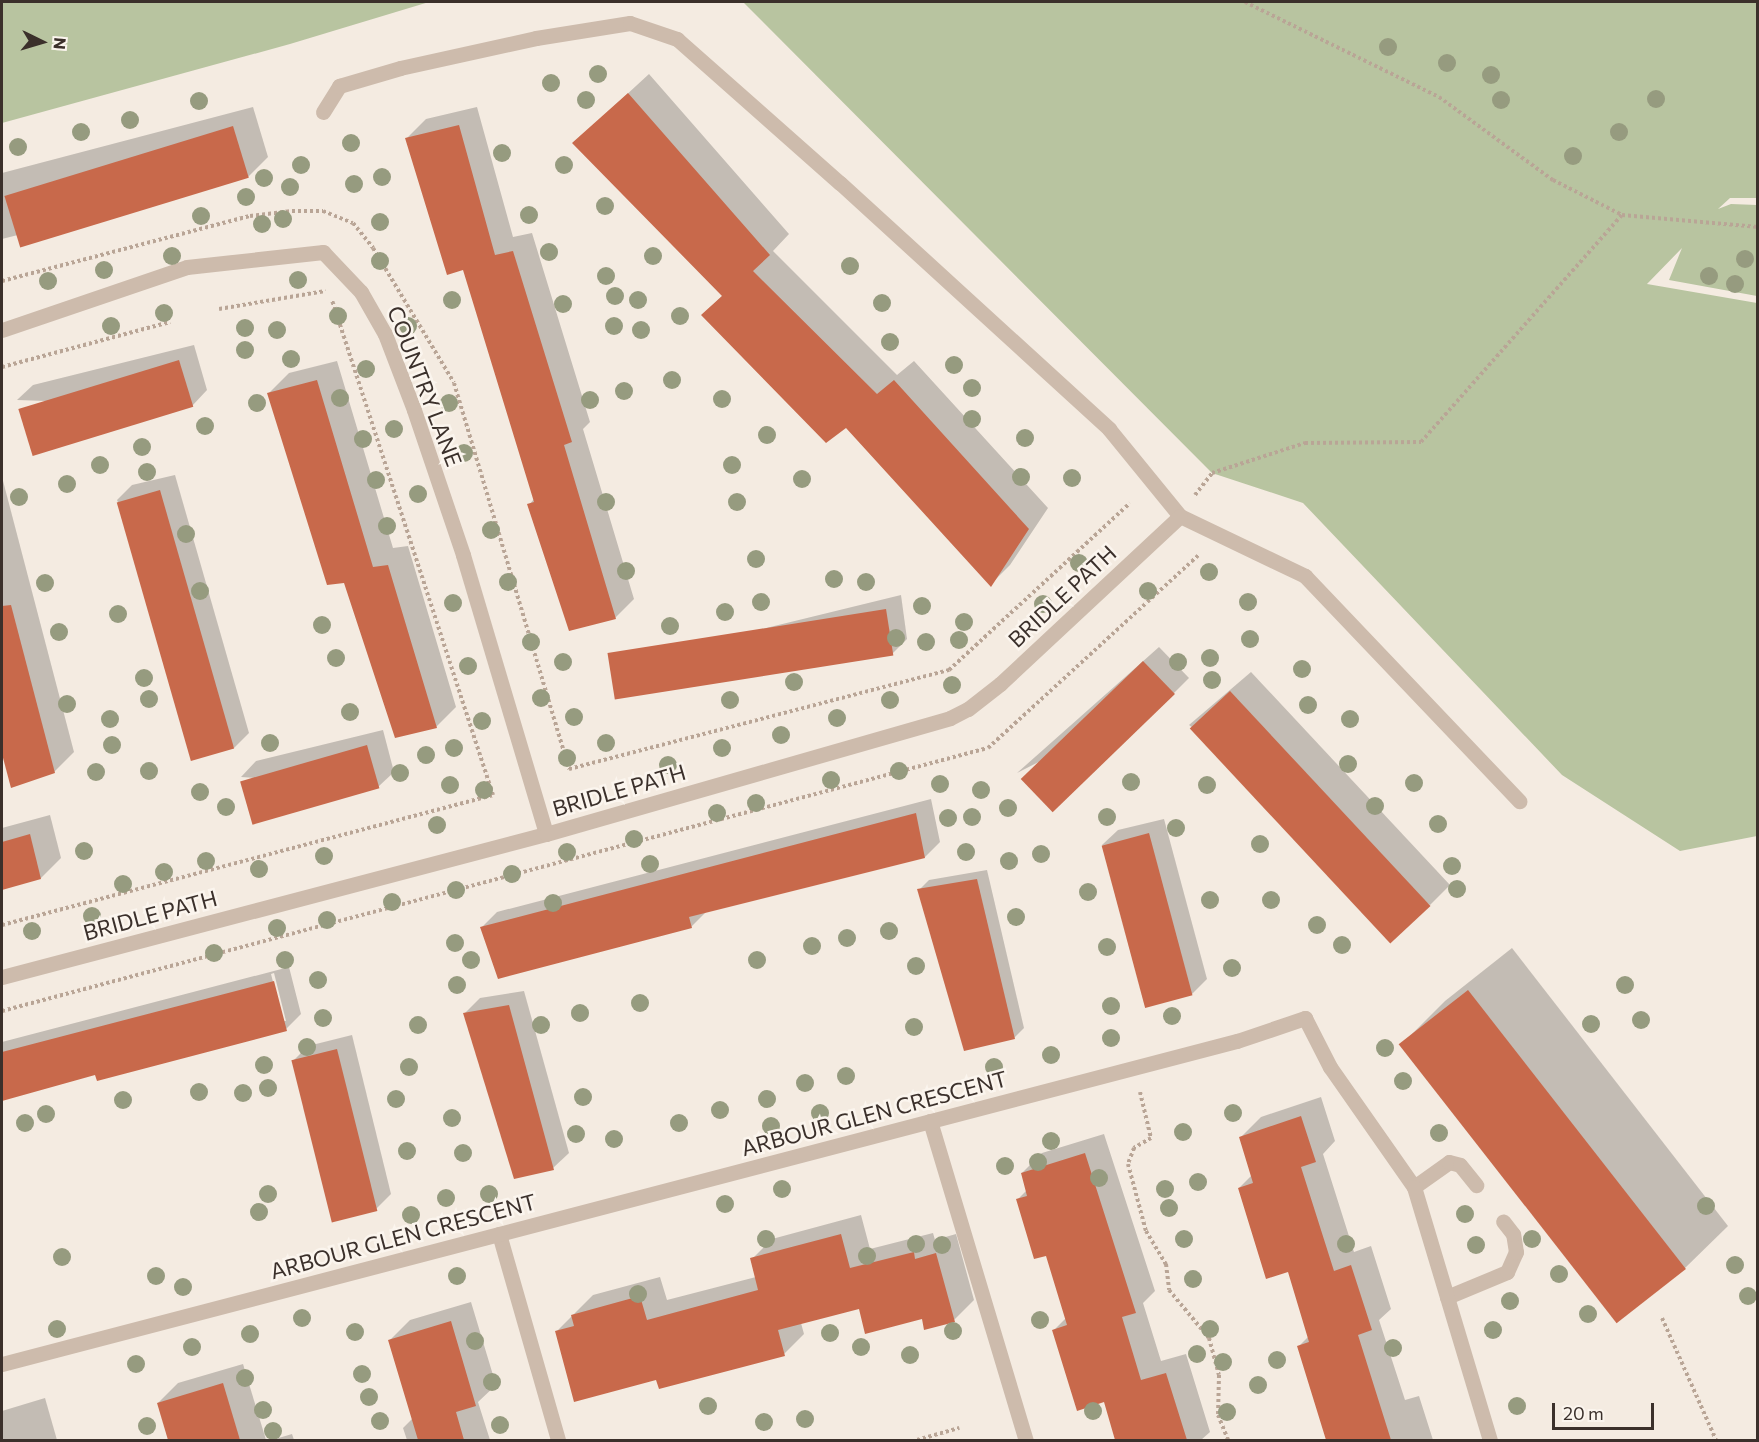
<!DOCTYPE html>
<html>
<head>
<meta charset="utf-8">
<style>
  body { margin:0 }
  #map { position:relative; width:1759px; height:1442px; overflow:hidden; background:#f4ebe1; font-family:Commissioner,sans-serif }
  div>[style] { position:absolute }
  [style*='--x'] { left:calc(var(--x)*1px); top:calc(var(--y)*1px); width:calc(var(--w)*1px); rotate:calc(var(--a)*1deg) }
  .green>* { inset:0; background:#b8c4a0 }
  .shadow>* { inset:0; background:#0003 }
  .building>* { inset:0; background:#c8694b; transform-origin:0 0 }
  .path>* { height:4px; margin-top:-2px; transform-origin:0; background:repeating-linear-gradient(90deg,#b9a596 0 3px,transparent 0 6px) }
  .lane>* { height:15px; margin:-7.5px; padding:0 7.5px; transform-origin:7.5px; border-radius:7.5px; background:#cdbbac }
  .street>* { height:15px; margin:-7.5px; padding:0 7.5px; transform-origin:7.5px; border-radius:7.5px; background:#cdbbac }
  .trees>* { width:18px; height:18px; margin:-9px; border-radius:50%; background:#969b7f }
  span { translate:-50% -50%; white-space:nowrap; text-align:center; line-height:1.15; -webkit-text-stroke:5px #fbf5ee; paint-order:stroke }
  .street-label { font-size:22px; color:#3b302b }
  .frame { position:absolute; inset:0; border:3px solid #3b302b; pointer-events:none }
  .north { position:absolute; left:12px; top:12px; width:60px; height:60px; -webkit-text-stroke:4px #fbf5ee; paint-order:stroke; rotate:95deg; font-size:16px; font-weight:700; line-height:24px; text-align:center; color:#3b302b }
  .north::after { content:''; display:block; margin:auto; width:21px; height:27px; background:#3b302b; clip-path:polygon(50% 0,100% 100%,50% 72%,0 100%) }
  .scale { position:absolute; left:1552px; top:1403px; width:102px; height:27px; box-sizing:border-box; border:3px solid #3b302b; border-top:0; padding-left:8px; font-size:18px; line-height:21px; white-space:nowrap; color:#3b302b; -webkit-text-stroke:4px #fbf5ee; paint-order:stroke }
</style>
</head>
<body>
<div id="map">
  <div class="green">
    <i style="clip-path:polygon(2px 2px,429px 2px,290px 44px,2px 123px)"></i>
    <i style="clip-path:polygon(743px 2px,1757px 2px,1757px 198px,1730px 198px,1718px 209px,1731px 204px,1757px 205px,1757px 296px,1669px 280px,1682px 248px,1647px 284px,1757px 303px,1757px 836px,1680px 851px,1562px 775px,1303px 503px,1212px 473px)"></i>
  </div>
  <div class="shadow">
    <i style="clip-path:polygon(649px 74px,789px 234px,773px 251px,897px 375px,914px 361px,1048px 508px,1010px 565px,991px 584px,846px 426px,703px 315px,723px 295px,574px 143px)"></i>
    <i style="clip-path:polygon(253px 107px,268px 157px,248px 177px,2px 239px,2px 173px)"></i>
    <i style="clip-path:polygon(477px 107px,513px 237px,532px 233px,590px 422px,583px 429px,634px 599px,615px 618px,529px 505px,534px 499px,464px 268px,407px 138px,426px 119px)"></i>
    <i style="clip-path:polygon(194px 345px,207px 390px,192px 406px,17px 400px,33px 385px)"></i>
    <i style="clip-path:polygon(337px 361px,393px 548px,408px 546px,456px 707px,436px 727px,269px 393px,289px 373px)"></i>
    <i style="clip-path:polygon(175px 475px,249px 733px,234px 748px,117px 500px,132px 485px)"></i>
    <i style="clip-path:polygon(2px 477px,74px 752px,54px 772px,12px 786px,2px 748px)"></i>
    <i style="clip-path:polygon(901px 595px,907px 639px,892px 654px,613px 677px,628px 662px)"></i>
    <i style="clip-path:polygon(1159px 647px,1189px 678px,1174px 693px,1017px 773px)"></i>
    <i style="clip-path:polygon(1251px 672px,1450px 885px,1430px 905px,1189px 725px)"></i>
    <i style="clip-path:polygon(383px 730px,394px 772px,378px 787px,241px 777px,256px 761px)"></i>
    <i style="clip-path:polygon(931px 799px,940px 842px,925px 857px,707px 911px,691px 927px,482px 927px,497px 912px)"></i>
    <i style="clip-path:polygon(50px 815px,61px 858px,41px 878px,2px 888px,2px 828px)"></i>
    <i style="clip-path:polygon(1164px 819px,1207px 979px,1192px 994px,1102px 845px,1118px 830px)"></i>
    <i style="clip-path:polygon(987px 870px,1024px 1028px,1014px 1038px,919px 890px,929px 880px)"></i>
    <i style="clip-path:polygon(1512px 948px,1728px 1226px,1684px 1269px,1617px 1322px,1401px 1045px,1445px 1001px)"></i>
    <i style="clip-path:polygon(evenodd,289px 967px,301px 1014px,286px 1029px,96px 1073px,2px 1099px,2px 1042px,289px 967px,274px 973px,286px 1021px,283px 1021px,271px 974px,274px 973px)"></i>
    <i style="clip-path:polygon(524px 991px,569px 1153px,553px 1168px,465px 1013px,480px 998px)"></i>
    <i style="clip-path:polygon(352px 1035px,391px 1194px,376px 1209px,293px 1061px,308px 1046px)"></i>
    <i style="clip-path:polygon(1321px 1097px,1335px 1141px,1323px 1154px,1354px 1252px,1371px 1246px,1391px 1309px,1379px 1320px,1405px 1400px,1419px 1396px,1433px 1440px,1328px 1440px,1298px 1347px,1309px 1336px,1289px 1270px,1239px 1188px,1252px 1175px,1241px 1137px,1261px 1117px)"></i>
    <i style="clip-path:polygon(1104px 1134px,1155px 1291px,1143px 1303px,1161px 1361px,1186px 1354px,1210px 1432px,1201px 1440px,1117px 1440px,1105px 1401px,1054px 1330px,1066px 1318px,1047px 1254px,1018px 1199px,1027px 1190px,1022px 1173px,1042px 1153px)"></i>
    <i style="clip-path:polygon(861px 1215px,870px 1249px,933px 1233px,935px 1240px,956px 1234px,974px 1300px,954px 1320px,860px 1307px,801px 1323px,804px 1334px,784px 1354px,657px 1378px,557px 1331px,593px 1295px,660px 1277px,667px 1300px,756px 1277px,752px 1259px,772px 1239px)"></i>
    <i style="clip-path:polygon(471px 1302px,496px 1385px,478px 1402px,490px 1440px,407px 1440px,403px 1428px,413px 1418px,390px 1340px,410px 1320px)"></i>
    <i style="clip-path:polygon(243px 1364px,266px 1440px,169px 1440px,158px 1403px,178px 1383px)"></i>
    <i style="clip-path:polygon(45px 1398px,57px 1440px,2px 1440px,2px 1411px)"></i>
    <i style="clip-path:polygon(292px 1434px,294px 1440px,272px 1440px)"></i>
  </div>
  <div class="building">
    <i style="clip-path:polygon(628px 93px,770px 255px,753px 271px,877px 394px,894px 380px,1029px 529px,991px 587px,846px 428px,826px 443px,701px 315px,722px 296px,572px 143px)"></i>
    <i style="clip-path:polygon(459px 125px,495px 255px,513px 251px,572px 442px,564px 445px,616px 619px,569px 631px,527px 504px,534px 502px,463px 270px,447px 275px,405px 138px)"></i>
    <i style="left:233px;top:126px;width:54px;height:239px;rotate:73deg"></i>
    <i style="left:179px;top:360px;width:49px;height:168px;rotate:73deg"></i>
    <i style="clip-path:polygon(317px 380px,373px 567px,388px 565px,437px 728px,395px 738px,344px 583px,327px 585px,267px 393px)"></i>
    <i style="left:160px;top:490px;width:269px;height:45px;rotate:74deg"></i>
    <i style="clip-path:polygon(11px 605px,55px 773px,11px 788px,2px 754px,2px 606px)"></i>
    <i style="left:886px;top:609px;width:47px;height:282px;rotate:81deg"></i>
    <i style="left:1143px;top:661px;width:46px;height:170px;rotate:46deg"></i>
    <i style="left:1230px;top:691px;width:294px;height:55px;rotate:47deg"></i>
    <i style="left:367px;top:745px;width:45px;height:132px;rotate:74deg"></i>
    <i style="clip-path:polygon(916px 813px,925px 858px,689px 917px,692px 928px,498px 979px,480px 927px)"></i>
    <i style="left:1149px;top:833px;width:168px;height:49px;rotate:75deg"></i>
    <i style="clip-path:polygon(30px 834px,41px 879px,2px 890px,2px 842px)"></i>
    <i style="clip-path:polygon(977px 879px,1015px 1039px,964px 1051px,917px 889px)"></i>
    <i style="clip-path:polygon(274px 981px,287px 1031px,97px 1081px,95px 1075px,2px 1101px,2px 1052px)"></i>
    <i style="left:1468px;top:990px;width:354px;height:88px;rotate:52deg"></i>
    <i style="clip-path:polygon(509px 1005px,554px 1170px,514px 1179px,463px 1013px)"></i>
    <i style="left:337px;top:1049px;width:167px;height:47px;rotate:76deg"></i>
    <i style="clip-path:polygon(1301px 1116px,1316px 1162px,1301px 1167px,1334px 1271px,1351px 1265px,1372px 1330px,1358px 1335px,1391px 1440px,1326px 1440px,1297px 1346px,1309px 1342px,1288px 1272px,1266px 1279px,1238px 1188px,1253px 1183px,1239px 1137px)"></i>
    <i style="clip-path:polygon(1085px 1153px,1136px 1313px,1122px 1317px,1141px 1380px,1166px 1373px,1187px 1440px,1115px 1440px,1104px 1402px,1077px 1411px,1052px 1330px,1067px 1325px,1046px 1256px,1034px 1259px,1016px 1199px,1027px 1196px,1021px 1173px)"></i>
    <i style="clip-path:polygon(841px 1234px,850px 1268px,914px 1252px,915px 1259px,936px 1253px,955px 1322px,924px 1330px,922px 1319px,865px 1334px,859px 1309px,778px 1330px,785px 1356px,659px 1389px,656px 1380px,574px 1402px,555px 1331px,574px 1326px,571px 1315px,640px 1296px,647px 1320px,758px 1290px,750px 1258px)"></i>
    <i style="clip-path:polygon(451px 1321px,476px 1406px,456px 1412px,464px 1440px,418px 1440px,388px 1340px)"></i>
    <i style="clip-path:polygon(223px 1383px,240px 1440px,168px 1440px,157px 1403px)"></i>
  </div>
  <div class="path">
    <i style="--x:1245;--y:2;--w:216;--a:26.1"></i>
    <i style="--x:1439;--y:97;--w:141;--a:36.1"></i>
    <i style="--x:1553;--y:180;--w:77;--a:26.9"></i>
    <i style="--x:1622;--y:215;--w:137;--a:5"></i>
    <i style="--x:2;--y:281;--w:256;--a:-14.7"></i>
    <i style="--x:250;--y:216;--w:42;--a:-6.8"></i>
    <i style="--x:292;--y:211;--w:31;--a:0"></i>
    <i style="--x:323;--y:211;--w:32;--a:22"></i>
    <i style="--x:353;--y:223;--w:32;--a:51"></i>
    <i style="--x:373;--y:248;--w:157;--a:59"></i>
    <i style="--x:454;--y:383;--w:403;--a:73.4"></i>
    <i style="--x:569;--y:769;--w:393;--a:-14.6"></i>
    <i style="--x:949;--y:670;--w:246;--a:-42.7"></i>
    <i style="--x:219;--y:309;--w:108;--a:-9.6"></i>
    <i style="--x:2;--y:367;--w:174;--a:-15"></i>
    <i style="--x:1195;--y:495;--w:28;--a:-52"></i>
    <i style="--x:1212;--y:473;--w:98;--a:-17.9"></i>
    <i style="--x:1305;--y:443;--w:116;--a:-0.5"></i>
    <i style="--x:1421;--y:442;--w:303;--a:-48.5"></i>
    <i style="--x:2;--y:925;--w:508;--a:-14.83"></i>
    <i style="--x:493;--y:795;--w:521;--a:-108.02"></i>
    <i style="--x:2;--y:1011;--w:1020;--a:-14.94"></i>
    <i style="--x:988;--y:748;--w:287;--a:-42.5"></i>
    <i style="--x:1140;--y:1092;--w:47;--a:76.6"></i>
    <i style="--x:1151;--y:1138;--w:20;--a:150"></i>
    <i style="--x:1134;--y:1148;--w:17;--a:111"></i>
    <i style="--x:1128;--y:1164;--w:69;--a:75"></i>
    <i style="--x:1146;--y:1231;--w:39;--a:59"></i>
    <i style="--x:1166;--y:1264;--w:26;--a:83"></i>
    <i style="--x:1169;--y:1290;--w:62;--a:50.2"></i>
    <i style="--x:1209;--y:1338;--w:38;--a:75"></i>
    <i style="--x:1219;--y:1375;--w:40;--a:91.4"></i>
    <i style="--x:1218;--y:1415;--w:27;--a:68"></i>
    <i style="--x:1662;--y:1318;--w:133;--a:66.1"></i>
    <i style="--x:917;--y:1440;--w:44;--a:-15.9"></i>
  </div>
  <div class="lane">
    <i style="--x:323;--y:112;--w:31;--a:-58"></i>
    <i style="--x:339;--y:86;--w:64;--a:-16.4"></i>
    <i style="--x:400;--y:68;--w:139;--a:-12.4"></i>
    <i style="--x:536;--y:38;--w:95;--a:-9.1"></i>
    <i style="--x:630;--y:23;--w:50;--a:18.8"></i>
    <i style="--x:677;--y:39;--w:217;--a:41.5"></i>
    <i style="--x:840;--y:183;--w:365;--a:42.4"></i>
    <i style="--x:1109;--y:429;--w:112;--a:50.8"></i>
    <i style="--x:1180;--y:516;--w:139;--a:25.6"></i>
    <i style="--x:1305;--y:576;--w:311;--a:46.4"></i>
    <i style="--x:930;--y:1121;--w:333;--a:73.3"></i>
    <i style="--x:1414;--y:1187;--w:43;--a:-35.5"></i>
    <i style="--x:1449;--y:1162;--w:11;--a:15"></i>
    <i style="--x:1460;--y:1165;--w:26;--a:51"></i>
    <i style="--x:499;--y:1234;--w:214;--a:74"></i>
    <i style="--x:1447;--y:1297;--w:65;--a:-22.6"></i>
    <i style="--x:1507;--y:1272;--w:22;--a:-66"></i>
    <i style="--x:1516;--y:1252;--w:18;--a:-99"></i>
    <i style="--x:1513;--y:1234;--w:16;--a:-128"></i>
  </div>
  <div class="street">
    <i style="--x:2;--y:330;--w:195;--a:-18.8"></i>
    <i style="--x:187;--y:267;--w:137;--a:-6.3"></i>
    <i style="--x:323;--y:252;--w:55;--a:46.5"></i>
    <i style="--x:361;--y:292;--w:48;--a:60.3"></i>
    <i style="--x:385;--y:334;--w:81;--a:69.1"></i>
    <i style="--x:414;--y:410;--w:153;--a:71.3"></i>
    <i style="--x:463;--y:555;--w:291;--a:73.4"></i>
    <i style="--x:2;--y:977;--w:562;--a:-14.73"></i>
    <i style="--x:546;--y:834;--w:420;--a:-16"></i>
    <i style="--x:950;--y:718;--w:20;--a:-27"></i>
    <i style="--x:968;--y:709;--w:41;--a:-38"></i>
    <i style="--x:1000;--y:684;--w:246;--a:-43"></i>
    <i style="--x:2;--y:1364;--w:1277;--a:-14.66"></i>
    <i style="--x:1237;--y:1041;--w:72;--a:-18.7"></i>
    <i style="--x:1305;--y:1018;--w:55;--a:63"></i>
    <i style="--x:1330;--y:1067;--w:146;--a:55"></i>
    <i style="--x:1414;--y:1187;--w:264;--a:73.3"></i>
  </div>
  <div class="trees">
    <i style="left:1388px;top:47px"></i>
    <i style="left:1447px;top:63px"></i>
    <i style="left:598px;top:74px"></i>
    <i style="left:1491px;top:75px"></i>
    <i style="left:551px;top:83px"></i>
    <i style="left:1656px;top:99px"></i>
    <i style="left:586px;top:100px"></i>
    <i style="left:1501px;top:100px"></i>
    <i style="left:199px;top:101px"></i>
    <i style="left:130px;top:120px"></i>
    <i style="left:81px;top:132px"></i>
    <i style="left:1619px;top:132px"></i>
    <i style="left:351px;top:143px"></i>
    <i style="left:18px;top:147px"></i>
    <i style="left:502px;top:153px"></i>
    <i style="left:1573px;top:156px"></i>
    <i style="left:301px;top:165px"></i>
    <i style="left:564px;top:165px"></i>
    <i style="left:382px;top:177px"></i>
    <i style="left:264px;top:178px"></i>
    <i style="left:354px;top:184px"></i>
    <i style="left:290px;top:187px"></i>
    <i style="left:246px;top:197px"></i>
    <i style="left:605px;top:206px"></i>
    <i style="left:529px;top:215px"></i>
    <i style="left:201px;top:216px"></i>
    <i style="left:283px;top:219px"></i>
    <i style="left:380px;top:222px"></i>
    <i style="left:262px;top:224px"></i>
    <i style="left:549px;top:252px"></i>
    <i style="left:172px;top:256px"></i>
    <i style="left:653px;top:256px"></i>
    <i style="left:1745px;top:259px"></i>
    <i style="left:380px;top:261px"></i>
    <i style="left:850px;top:266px"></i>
    <i style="left:104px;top:270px"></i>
    <i style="left:606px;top:276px"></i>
    <i style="left:1709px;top:276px"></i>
    <i style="left:298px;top:280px"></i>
    <i style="left:48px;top:281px"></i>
    <i style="left:1735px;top:284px"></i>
    <i style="left:615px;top:296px"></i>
    <i style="left:452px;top:300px"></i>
    <i style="left:638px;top:300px"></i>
    <i style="left:882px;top:303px"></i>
    <i style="left:563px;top:304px"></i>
    <i style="left:164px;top:313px"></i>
    <i style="left:338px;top:316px"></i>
    <i style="left:680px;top:316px"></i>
    <i style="left:111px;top:326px"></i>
    <i style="left:408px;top:326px"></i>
    <i style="left:614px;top:326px"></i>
    <i style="left:245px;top:328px"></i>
    <i style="left:277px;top:330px"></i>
    <i style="left:641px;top:330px"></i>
    <i style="left:890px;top:342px"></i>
    <i style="left:245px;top:350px"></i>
    <i style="left:291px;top:359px"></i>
    <i style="left:954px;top:365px"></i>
    <i style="left:366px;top:369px"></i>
    <i style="left:672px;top:380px"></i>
    <i style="left:972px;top:388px"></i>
    <i style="left:624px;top:391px"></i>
    <i style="left:340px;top:398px"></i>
    <i style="left:722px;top:399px"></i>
    <i style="left:590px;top:400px"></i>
    <i style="left:257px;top:403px"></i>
    <i style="left:449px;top:403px"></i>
    <i style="left:972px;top:419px"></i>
    <i style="left:205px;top:426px"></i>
    <i style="left:394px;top:429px"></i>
    <i style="left:767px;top:435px"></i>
    <i style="left:1025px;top:438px"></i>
    <i style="left:363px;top:439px"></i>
    <i style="left:142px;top:447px"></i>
    <i style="left:464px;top:453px"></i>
    <i style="left:100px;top:465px"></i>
    <i style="left:732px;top:465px"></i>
    <i style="left:147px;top:472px"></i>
    <i style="left:1021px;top:477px"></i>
    <i style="left:1072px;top:478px"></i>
    <i style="left:802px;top:479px"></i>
    <i style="left:376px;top:480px"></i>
    <i style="left:67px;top:484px"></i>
    <i style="left:418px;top:494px"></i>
    <i style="left:19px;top:497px"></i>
    <i style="left:606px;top:502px"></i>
    <i style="left:737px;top:502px"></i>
    <i style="left:387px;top:526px"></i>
    <i style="left:491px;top:530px"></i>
    <i style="left:186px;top:534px"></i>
    <i style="left:756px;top:559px"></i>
    <i style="left:1079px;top:563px"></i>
    <i style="left:626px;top:571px"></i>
    <i style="left:1209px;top:572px"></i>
    <i style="left:834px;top:579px"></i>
    <i style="left:508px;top:582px"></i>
    <i style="left:866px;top:582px"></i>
    <i style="left:45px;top:583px"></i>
    <i style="left:200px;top:591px"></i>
    <i style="left:1148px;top:591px"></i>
    <i style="left:761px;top:602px"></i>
    <i style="left:1248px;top:602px"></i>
    <i style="left:453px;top:603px"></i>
    <i style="left:1043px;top:604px"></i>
    <i style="left:922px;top:606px"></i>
    <i style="left:725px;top:612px"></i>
    <i style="left:118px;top:614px"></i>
    <i style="left:964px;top:622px"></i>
    <i style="left:322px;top:625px"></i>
    <i style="left:670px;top:626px"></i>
    <i style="left:59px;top:632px"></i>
    <i style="left:896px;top:638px"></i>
    <i style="left:1250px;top:639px"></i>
    <i style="left:959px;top:640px"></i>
    <i style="left:531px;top:642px"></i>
    <i style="left:926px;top:642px"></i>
    <i style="left:336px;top:658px"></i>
    <i style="left:1210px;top:658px"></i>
    <i style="left:563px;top:662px"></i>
    <i style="left:1178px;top:662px"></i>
    <i style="left:468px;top:666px"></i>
    <i style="left:1302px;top:669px"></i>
    <i style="left:144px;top:678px"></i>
    <i style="left:1212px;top:680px"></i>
    <i style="left:794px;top:682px"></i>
    <i style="left:952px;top:685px"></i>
    <i style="left:541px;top:698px"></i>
    <i style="left:149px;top:699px"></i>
    <i style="left:730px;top:700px"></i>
    <i style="left:890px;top:700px"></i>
    <i style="left:67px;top:704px"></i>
    <i style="left:1308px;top:705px"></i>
    <i style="left:350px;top:712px"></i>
    <i style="left:574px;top:717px"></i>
    <i style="left:837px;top:718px"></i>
    <i style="left:110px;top:719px"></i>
    <i style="left:1350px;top:719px"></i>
    <i style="left:482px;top:721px"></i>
    <i style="left:781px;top:735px"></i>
    <i style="left:270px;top:743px"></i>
    <i style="left:606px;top:743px"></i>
    <i style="left:112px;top:745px"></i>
    <i style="left:454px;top:748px"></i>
    <i style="left:722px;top:748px"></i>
    <i style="left:426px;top:755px"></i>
    <i style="left:567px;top:758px"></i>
    <i style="left:1348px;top:764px"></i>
    <i style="left:668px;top:765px"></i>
    <i style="left:149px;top:771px"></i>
    <i style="left:899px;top:771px"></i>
    <i style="left:96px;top:772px"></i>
    <i style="left:400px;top:773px"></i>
    <i style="left:831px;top:780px"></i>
    <i style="left:1131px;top:782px"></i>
    <i style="left:1414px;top:783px"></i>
    <i style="left:940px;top:784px"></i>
    <i style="left:450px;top:785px"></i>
    <i style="left:1207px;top:785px"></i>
    <i style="left:484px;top:790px"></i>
    <i style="left:981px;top:790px"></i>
    <i style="left:200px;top:792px"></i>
    <i style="left:756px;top:803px"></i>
    <i style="left:1375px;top:806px"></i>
    <i style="left:226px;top:807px"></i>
    <i style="left:1008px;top:808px"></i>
    <i style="left:717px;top:813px"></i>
    <i style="left:972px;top:817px"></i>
    <i style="left:1107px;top:817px"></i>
    <i style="left:948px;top:818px"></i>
    <i style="left:1438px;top:824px"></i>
    <i style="left:437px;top:825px"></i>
    <i style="left:1176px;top:828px"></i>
    <i style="left:634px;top:839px"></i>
    <i style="left:1260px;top:844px"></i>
    <i style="left:84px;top:851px"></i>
    <i style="left:567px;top:852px"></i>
    <i style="left:966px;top:852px"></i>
    <i style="left:1041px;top:854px"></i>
    <i style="left:324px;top:856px"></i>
    <i style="left:206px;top:861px"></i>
    <i style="left:1009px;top:861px"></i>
    <i style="left:650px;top:864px"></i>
    <i style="left:1452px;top:866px"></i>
    <i style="left:259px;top:869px"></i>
    <i style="left:164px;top:872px"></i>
    <i style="left:512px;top:874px"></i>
    <i style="left:123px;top:884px"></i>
    <i style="left:1457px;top:889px"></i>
    <i style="left:456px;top:890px"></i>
    <i style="left:1088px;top:892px"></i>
    <i style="left:1210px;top:900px"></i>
    <i style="left:1271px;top:900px"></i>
    <i style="left:392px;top:902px"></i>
    <i style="left:553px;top:903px"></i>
    <i style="left:92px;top:916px"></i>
    <i style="left:1016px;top:917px"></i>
    <i style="left:327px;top:920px"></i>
    <i style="left:1317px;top:925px"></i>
    <i style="left:277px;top:928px"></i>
    <i style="left:32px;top:931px"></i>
    <i style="left:889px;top:931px"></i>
    <i style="left:847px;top:938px"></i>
    <i style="left:455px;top:943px"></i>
    <i style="left:1342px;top:945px"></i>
    <i style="left:812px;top:946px"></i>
    <i style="left:1107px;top:947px"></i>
    <i style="left:214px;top:953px"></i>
    <i style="left:285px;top:960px"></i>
    <i style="left:471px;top:960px"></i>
    <i style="left:757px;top:960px"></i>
    <i style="left:916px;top:966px"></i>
    <i style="left:1232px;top:968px"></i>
    <i style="left:318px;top:980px"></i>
    <i style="left:457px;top:985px"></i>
    <i style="left:1625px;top:985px"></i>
    <i style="left:640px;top:1003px"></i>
    <i style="left:1111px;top:1006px"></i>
    <i style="left:580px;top:1013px"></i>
    <i style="left:1172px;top:1016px"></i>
    <i style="left:323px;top:1018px"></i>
    <i style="left:1641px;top:1020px"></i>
    <i style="left:1591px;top:1024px"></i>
    <i style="left:418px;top:1025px"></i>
    <i style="left:541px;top:1025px"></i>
    <i style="left:914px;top:1027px"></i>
    <i style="left:1111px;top:1038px"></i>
    <i style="left:307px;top:1047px"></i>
    <i style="left:1385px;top:1048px"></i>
    <i style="left:1051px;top:1055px"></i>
    <i style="left:264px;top:1065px"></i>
    <i style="left:409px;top:1067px"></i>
    <i style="left:994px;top:1067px"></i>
    <i style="left:846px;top:1076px"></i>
    <i style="left:1403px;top:1081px"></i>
    <i style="left:805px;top:1083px"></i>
    <i style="left:268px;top:1088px"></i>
    <i style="left:199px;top:1092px"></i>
    <i style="left:243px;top:1093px"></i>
    <i style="left:583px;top:1097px"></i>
    <i style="left:396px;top:1099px"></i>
    <i style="left:767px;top:1099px"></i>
    <i style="left:123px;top:1100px"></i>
    <i style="left:720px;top:1110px"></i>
    <i style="left:820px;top:1113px"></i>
    <i style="left:1233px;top:1113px"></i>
    <i style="left:46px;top:1114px"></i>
    <i style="left:452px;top:1118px"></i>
    <i style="left:25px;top:1123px"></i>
    <i style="left:679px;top:1123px"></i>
    <i style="left:771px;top:1126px"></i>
    <i style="left:1183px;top:1132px"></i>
    <i style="left:1439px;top:1133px"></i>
    <i style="left:576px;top:1134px"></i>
    <i style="left:614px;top:1139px"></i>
    <i style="left:1051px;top:1141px"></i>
    <i style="left:407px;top:1151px"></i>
    <i style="left:463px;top:1153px"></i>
    <i style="left:1038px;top:1162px"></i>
    <i style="left:1005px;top:1166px"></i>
    <i style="left:1099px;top:1178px"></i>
    <i style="left:1198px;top:1182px"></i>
    <i style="left:782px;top:1189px"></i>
    <i style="left:1165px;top:1189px"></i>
    <i style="left:268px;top:1194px"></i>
    <i style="left:489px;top:1194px"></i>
    <i style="left:446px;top:1198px"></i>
    <i style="left:725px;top:1204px"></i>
    <i style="left:1706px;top:1206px"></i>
    <i style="left:1169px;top:1208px"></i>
    <i style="left:259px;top:1212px"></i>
    <i style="left:1465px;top:1214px"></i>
    <i style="left:411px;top:1215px"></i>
    <i style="left:766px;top:1239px"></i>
    <i style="left:1184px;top:1239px"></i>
    <i style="left:1532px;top:1239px"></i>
    <i style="left:916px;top:1244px"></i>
    <i style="left:1346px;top:1244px"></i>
    <i style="left:942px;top:1245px"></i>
    <i style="left:1476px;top:1245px"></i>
    <i style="left:867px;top:1256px"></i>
    <i style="left:62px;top:1257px"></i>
    <i style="left:1735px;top:1265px"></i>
    <i style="left:1559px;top:1274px"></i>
    <i style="left:156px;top:1276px"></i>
    <i style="left:457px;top:1276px"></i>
    <i style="left:1193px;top:1279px"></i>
    <i style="left:183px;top:1287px"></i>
    <i style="left:638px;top:1294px"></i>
    <i style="left:1748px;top:1296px"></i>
    <i style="left:1510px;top:1301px"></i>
    <i style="left:1588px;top:1314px"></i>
    <i style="left:302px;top:1318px"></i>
    <i style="left:1040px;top:1320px"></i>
    <i style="left:57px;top:1329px"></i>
    <i style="left:1210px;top:1329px"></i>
    <i style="left:1493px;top:1330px"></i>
    <i style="left:953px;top:1331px"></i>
    <i style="left:355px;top:1332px"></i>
    <i style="left:830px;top:1333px"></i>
    <i style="left:250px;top:1334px"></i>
    <i style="left:475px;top:1341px"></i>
    <i style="left:192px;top:1347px"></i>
    <i style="left:861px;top:1347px"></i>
    <i style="left:1393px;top:1348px"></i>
    <i style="left:1197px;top:1354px"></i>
    <i style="left:910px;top:1355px"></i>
    <i style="left:1277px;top:1360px"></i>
    <i style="left:1223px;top:1362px"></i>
    <i style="left:136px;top:1364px"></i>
    <i style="left:362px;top:1374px"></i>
    <i style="left:245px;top:1378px"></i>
    <i style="left:492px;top:1382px"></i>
    <i style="left:1258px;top:1385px"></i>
    <i style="left:369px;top:1397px"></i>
    <i style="left:708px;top:1406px"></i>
    <i style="left:1517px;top:1406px"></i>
    <i style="left:263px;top:1410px"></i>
    <i style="left:1093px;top:1411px"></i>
    <i style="left:1227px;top:1412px"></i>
    <i style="left:805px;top:1419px"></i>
    <i style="left:380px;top:1421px"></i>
    <i style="left:764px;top:1422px"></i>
    <i style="left:500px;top:1425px"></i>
    <i style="left:147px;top:1426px"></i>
    <i style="left:273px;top:1431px"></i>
  </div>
  <div class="street-label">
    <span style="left:425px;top:386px;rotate:69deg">COUNTRY LANE</span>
    <span style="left:1062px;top:596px;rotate:-43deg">BRIDLE PATH</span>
    <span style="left:619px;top:790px;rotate:-16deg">BRIDLE PATH</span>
    <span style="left:150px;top:915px;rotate:-15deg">BRIDLE PATH</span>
    <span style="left:874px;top:1113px;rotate:-15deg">ARBOUR GLEN CRESCENT</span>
    <span style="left:403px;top:1236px;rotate:-15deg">ARBOUR GLEN CRESCENT</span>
  </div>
  <div class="frame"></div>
  <div class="north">N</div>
  <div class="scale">20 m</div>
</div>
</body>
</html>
